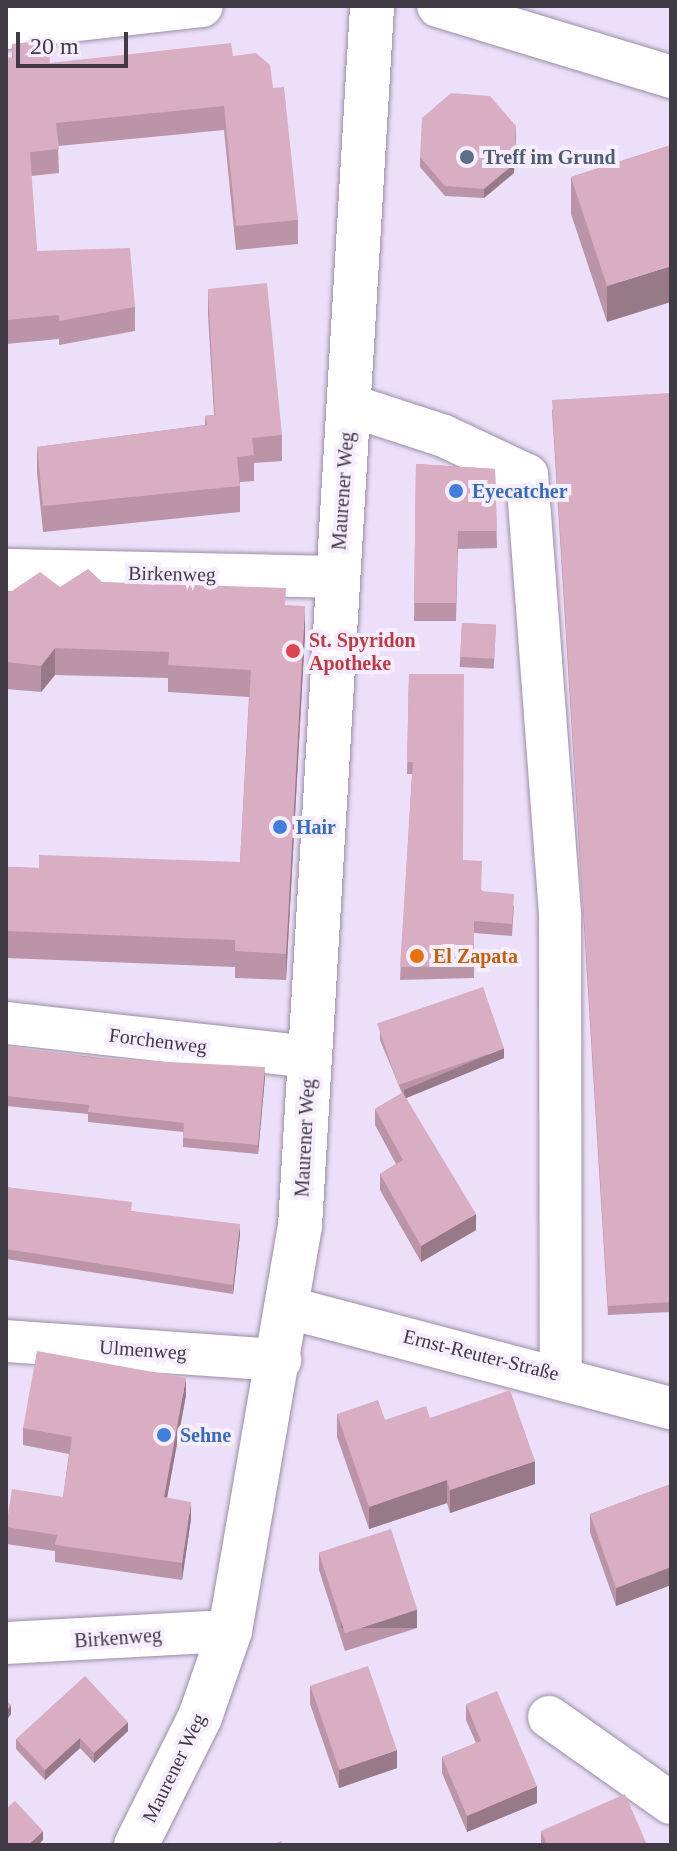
<!DOCTYPE html>
<html>
<head>
<meta charset="utf-8">
<style>
  body { margin:0 }
  #map { position:relative; width:677px; height:1851px; overflow:hidden; background:#ecdff9; font-family:"Times New Roman",serif }
  div>[style] { position:absolute }
  [style*='--x'] { left:calc(var(--x)*1px); top:calc(var(--y)*1px); width:calc(var(--w)*1px); rotate:calc(var(--a)*1deg) }
  .roads { filter:drop-shadow(0 0 2px #9a8ea6) drop-shadow(0 0 2px #9a8ea6) }
  .street>* { height:42px; margin:-21px; padding:0 21px; transform-origin:21px; border-radius:21px; background:#fff }
  .secondary>* { height:44px; margin:-22px; padding:0 22px; transform-origin:22px; border-radius:22px; background:#fff }
  .wall>* { inset:0; background:#bb95a7; transform-origin:0 0 }
  .shaded-wall>* { inset:0; background:#987988; transform-origin:0 0 }
  .building>* { inset:0; background:#d9adc2; transform-origin:0 0 }
  .dots>* { width:22px; height:22px; translate:-50% -50%; box-sizing:border-box; border:4px solid #f6eefe; border-radius:50% }
  span { translate:-50% -50%; white-space:nowrap; text-align:center; line-height:1.15; -webkit-text-stroke:8px #f6eefe; paint-order:stroke }
  .service-label { font-size:20px; color:#4e5e75; font-weight:700 }
  .left { translate:0 -50%; text-align:left }
  .street-label { font-size:20px; color:#403a45 }
  .shop-label { font-size:20px; color:#366cbe; font-weight:700 }
  .health-label { font-size:20px; color:#be3a42; font-weight:700 }
  .food-label { font-size:20px; color:#c56008; font-weight:700 }
  .frame { position:absolute; inset:0; border:8px solid #403a45; pointer-events:none }
  .scale { position:absolute; left:16px; top:32px; width:112px; height:36px; box-sizing:border-box; border:4px solid #403a45; border-top:0; padding-left:10px; font-size:24px; line-height:28px; white-space:nowrap; color:#403a45; -webkit-text-stroke:6px #f6eefe; paint-order:stroke }
</style>
</head>
<body>
<div id="map">
  <div class="roads">
    <div class="street">
      <i style="--x:438;--y:6;--w:244;--a:16.9"></i>
      <i style="--x:6;--y:28;--w:197;--a:-6.4"></i>
      <i style="--x:349;--y:405;--w:100;--a:18.1"></i>
      <i style="--x:444;--y:436;--w:92;--a:25.2"></i>
      <i style="--x:527;--y:475;--w:440;--a:85.7"></i>
      <i style="--x:560;--y:914;--w:460;--a:89.9"></i>
      <i style="--x:6;--y:570;--w:331;--a:1.2"></i>
      <i style="--x:6;--y:1023;--w:306;--a:6.4"></i>
      <i style="--x:289;--y:1308;--w:395;--a:14.7"></i>
      <i style="--x:6;--y:1341;--w:275;--a:4"></i>
      <i style="--x:6;--y:1643;--w:224;--a:-3.1"></i>
      <i style="--x:549;--y:1717;--w:149;--a:35.2"></i>
    </div>
    <div class="secondary">
      <i style="--x:136;--y:1845;--w:143;--a:-63.4"></i>
      <i style="--x:200;--y:1717;--w:91;--a:-70.8"></i>
      <i style="--x:230;--y:1631;--w:411;--a:-80.2"></i>
      <i style="--x:300;--y:1226;--w:1222;--a:-86.62"></i>
    </div>
  </div>
  <div class="wall">
    <i style="clip-path:polygon(12px 44px,50px 63px,233px 56px,273px 88px,298px 220px,298px 244px,236px 250px,224px 130px,58px 146px,59px 173px,31px 176px,37px 251px,135px 307px,135px 331px,59px 345px,59px 339px,6px 344px,6px 58px,12px 58px)"></i>
    <i style="clip-path:polygon(516px 135px,514px 173px,484px 198px,445px 196px,420px 167px,420px 157px)"></i>
    <i style="clip-path:polygon(671px 145px,607px 322px,571px 214px,571px 177px)"></i>
    <i style="clip-path:polygon(208px 289px,282px 435px,282px 461px,254px 463px,254px 481px,240px 482px,240px 512px,43px 532px,37px 473px,37px 447px,205px 425px,205px 416px,214px 415px,208px 315px)"></i>
    <i style="clip-path:polygon(671px 393px,671px 1312px,608px 1315px,552px 410px)"></i>
    <i style="clip-path:polygon(416px 464px,495px 469px,497px 548px,458px 549px,456px 621px,414px 621px)"></i>
    <i style="clip-path:polygon(102px 582px,286px 606px,305px 633px,286px 980px,235px 978px,235px 967px,6px 958px,6px 867px,39px 868px,240px 862px,249px 697px,168px 692px,168px 678px,55px 675px,41px 692px,6px 689px,6px 595px)"></i>
    <i style="left:462px;top:623px;width:34px;height:44px;rotate:3deg"></i>
    <i style="clip-path:polygon(409px 674px,463px 860px,482px 891px,514px 906px,512px 936px,474px 933px,474px 978px,400px 980px,412px 774px,407px 774px)"></i>
    <i style="clip-path:polygon(380px 1030px,504px 1058px,406px 1098px,476px 1230px,421px 1262px,380px 1190px,380px 1174px,396px 1164px,375px 1125px,375px 1109px,402px 1093px,380px 1040px)"></i>
    <i style="clip-path:polygon(6px 1047px,265px 1077px,258px 1154px,183px 1147px,183px 1132px,88px 1122px,88px 1114px,6px 1106px)"></i>
    <i style="clip-path:polygon(6px 1187px,132px 1211px,240px 1234px,233px 1294px,6px 1259px)"></i>
    <i style="clip-path:polygon(186px 1395px,167px 1498px,191px 1519px,182px 1580px,55px 1562px,55px 1551px,6px 1544px,6px 1522px,63px 1497px,69px 1454px,23px 1445px,23px 1428px)"></i>
    <i style="clip-path:polygon(337px 1414px,385px 1420px,430px 1418px,535px 1484px,450px 1513px,447px 1503px,369px 1529px,337px 1437px)"></i>
    <i style="clip-path:polygon(671px 1484px,671px 1585px,616px 1606px,590px 1532px,590px 1514px)"></i>
    <i style="clip-path:polygon(319px 1552px,417px 1628px,345px 1651px,319px 1570px)"></i>
    <i style="clip-path:polygon(310px 1686px,397px 1768px,339px 1788px,310px 1704px)"></i>
    <i style="clip-path:polygon(466px 1704px,537px 1803px,467px 1832px,442px 1773px,442px 1757px,476px 1743px,466px 1720px)"></i>
    <i style="clip-path:polygon(128px 1731px,94px 1763px,80px 1748px,45px 1780px,16px 1749px,16px 1739px)"></i>
    <i style="clip-path:polygon(541px 1831px,647px 1845px,541px 1845px)"></i>
  </div>
  <div class="shaded-wall">
    <i style="clip-path:polygon(516px 126px,514px 173px,484px 198px,484px 189px)"></i>
    <i style="clip-path:polygon(671px 266px,671px 302px,607px 322px,607px 286px)"></i>
    <i style="clip-path:polygon(305px 606px,305px 633px,286px 980px,286px 954px)"></i>
    <i style="clip-path:polygon(55px 648px,55px 675px,41px 692px,41px 666px)"></i>
    <i style="clip-path:polygon(504px 1048px,504px 1058px,404px 1099px,404px 1090px)"></i>
    <i style="clip-path:polygon(265px 1067px,265px 1077px,258px 1154px,258px 1145px)"></i>
    <i style="clip-path:polygon(476px 1214px,476px 1230px,421px 1262px,421px 1246px)"></i>
    <i style="clip-path:polygon(240px 1224px,240px 1234px,233px 1294px,233px 1285px)"></i>
    <i style="clip-path:polygon(186px 1378px,186px 1395px,164px 1514px,164px 1497px)"></i>
    <i style="clip-path:polygon(535px 1461px,535px 1484px,450px 1513px,450px 1490px)"></i>
    <i style="clip-path:polygon(447px 1480px,447px 1503px,369px 1529px,369px 1507px)"></i>
    <i style="clip-path:polygon(191px 1502px,191px 1519px,182px 1580px,182px 1563px)"></i>
    <i style="clip-path:polygon(671px 1567px,671px 1585px,616px 1606px,616px 1588px)"></i>
    <i style="left:417px;top:1610px;width:18px;height:76px;rotate:90deg"></i>
    <i style="clip-path:polygon(11px 1705px,11px 1714px,6px 1721px,6px 1711px)"></i>
    <i style="clip-path:polygon(128px 1722px,128px 1731px,94px 1763px,94px 1753px)"></i>
    <i style="clip-path:polygon(80px 1738px,80px 1748px,45px 1780px,45px 1770px)"></i>
    <i style="clip-path:polygon(397px 1750px,397px 1768px,339px 1788px,339px 1770px)"></i>
    <i style="clip-path:polygon(537px 1786px,537px 1803px,467px 1832px,467px 1816px)"></i>
    <i style="clip-path:polygon(43px 1831px,43px 1840px,38px 1845px,28px 1845px)"></i>
  </div>
  <div class="building">
    <i style="clip-path:polygon(48px 40px,50px 63px,231px 43px,233px 56px,256px 53px,270px 65px,273px 88px,284px 87px,298px 220px,236px 226px,224px 106px,56px 123px,59px 149px,30px 152px,37px 251px,130px 248px,135px 307px,59px 321px,59px 315px,6px 320px,6px 58px,13px 57px,12px 44px)"></i>
    <i style="clip-path:polygon(451px 93px,490px 96px,516px 126px,514px 164px,484px 189px,445px 186px,420px 157px,422px 118px)"></i>
    <i style="clip-path:polygon(671px 145px,671px 266px,607px 286px,571px 177px)"></i>
    <i style="clip-path:polygon(267px 283px,282px 435px,252px 438px,254px 455px,237px 457px,240px 486px,43px 506px,37px 447px,207px 425px,205px 416px,215px 415px,208px 289px)"></i>
    <i style="clip-path:polygon(671px 393px,671px 1302px,608px 1306px,552px 400px)"></i>
    <i style="clip-path:polygon(416px 464px,495px 469px,497px 531px,458px 531px,456px 603px,414px 603px)"></i>
    <i style="clip-path:polygon(88px 569px,102px 582px,286px 588px,285px 605px,305px 606px,286px 954px,235px 951px,235px 940px,6px 931px,6px 867px,39px 868px,39px 855px,240px 862px,251px 670px,168px 665px,169px 652px,55px 648px,41px 666px,6px 662px,6px 595px,40px 572px,60px 587px)"></i>
    <i style="left:462px;top:623px;width:34px;height:34px;rotate:3deg"></i>
    <i style="clip-path:polygon(409px 674px,464px 674px,463px 860px,482px 861px,481px 891px,514px 894px,512px 924px,474px 921px,474px 966px,400px 967px,413px 762px,407px 762px)"></i>
    <i style="left:483px;top:987px;width:65px;height:112px;rotate:71deg"></i>
    <i style="clip-path:polygon(6px 1046px,94px 1058px,265px 1067px,258px 1145px,183px 1138px,184px 1123px,88px 1112px,89px 1105px,6px 1096px)"></i>
    <i style="clip-path:polygon(403px 1093px,476px 1214px,421px 1246px,380px 1174px,403px 1160px,375px 1109px)"></i>
    <i style="clip-path:polygon(6px 1187px,132px 1202px,131px 1211px,240px 1224px,233px 1285px,6px 1249px)"></i>
    <i style="clip-path:polygon(37px 1351px,186px 1378px,164px 1497px,191px 1502px,182px 1563px,55px 1545px,57px 1535px,6px 1527px,12px 1489px,63px 1497px,72px 1437px,23px 1428px)"></i>
    <i style="clip-path:polygon(510px 1390px,535px 1461px,450px 1490px,447px 1480px,369px 1507px,337px 1414px,378px 1400px,385px 1420px,426px 1406px,430px 1418px)"></i>
    <i style="clip-path:polygon(671px 1484px,671px 1567px,616px 1588px,590px 1514px)"></i>
    <i style="left:391px;top:1529px;width:85px;height:76px;rotate:72deg"></i>
    <i style="left:368px;top:1666px;width:89px;height:61px;rotate:71deg"></i>
    <i style="clip-path:polygon(85px 1676px,128px 1722px,94px 1753px,80px 1738px,45px 1770px,16px 1739px)"></i>
    <i style="clip-path:polygon(497px 1691px,537px 1786px,467px 1816px,442px 1757px,481px 1741px,466px 1704px)"></i>
    <i style="clip-path:polygon(6px 1700px,11px 1705px,6px 1711px)"></i>
    <i style="clip-path:polygon(625px 1794px,647px 1845px,547px 1845px,541px 1831px)"></i>
    <i style="clip-path:polygon(15px 1801px,43px 1831px,28px 1845px,6px 1845px,6px 1809px)"></i>
    <i style="clip-path:polygon(281px 1841px,283px 1845px,271px 1845px)"></i>
  </div>
  <div class="dots">
    <i style="left:467px;top:157px;background:#5c6f8a"></i>
    <i style="left:456px;top:491px;background:#3f7fe0"></i>
    <i style="left:293px;top:651px;background:#e0444e"></i>
    <i style="left:280px;top:827px;background:#3f7fe0"></i>
    <i style="left:417px;top:956px;background:#e8710a"></i>
    <i style="left:164px;top:1435px;background:#3f7fe0"></i>
  </div>
  <div class="service-label">
    <span class="left" style="left:483px;top:157px">Treff im Grund</span>
  </div>
  <div class="street-label">
    <span style="left:343px;top:491px;rotate:-86deg">Maurener Weg</span>
    <span style="left:172px;top:574px;rotate:1deg">Birkenweg</span>
    <span style="left:158px;top:1041px;rotate:7deg">Forchenweg</span>
    <span style="left:305px;top:1138px;rotate:-87deg">Maurener Weg</span>
    <span style="left:143px;top:1350px;rotate:4deg">Ulmenweg</span>
    <span style="left:481px;top:1355px;rotate:14deg">Ernst-Reuter-Straße</span>
    <span style="left:118px;top:1638px;rotate:-4deg">Birkenweg</span>
    <span style="left:174px;top:1768px;rotate:-64deg">Maurener Weg</span>
  </div>
  <div class="shop-label">
    <span class="left" style="left:472px;top:491px">Eyecatcher</span>
    <span class="left" style="left:296px;top:827px">Hair</span>
    <span class="left" style="left:180px;top:1435px">Sehne</span>
  </div>
  <div class="health-label">
    <span class="left" style="left:309px;top:652px">St. Spyridon<br>Apotheke</span>
  </div>
  <div class="food-label">
    <span class="left" style="left:433px;top:956px">El Zapata</span>
  </div>
  <div class="frame"></div>
  <div class="scale">20 m</div>
</div>
</body>
</html>
